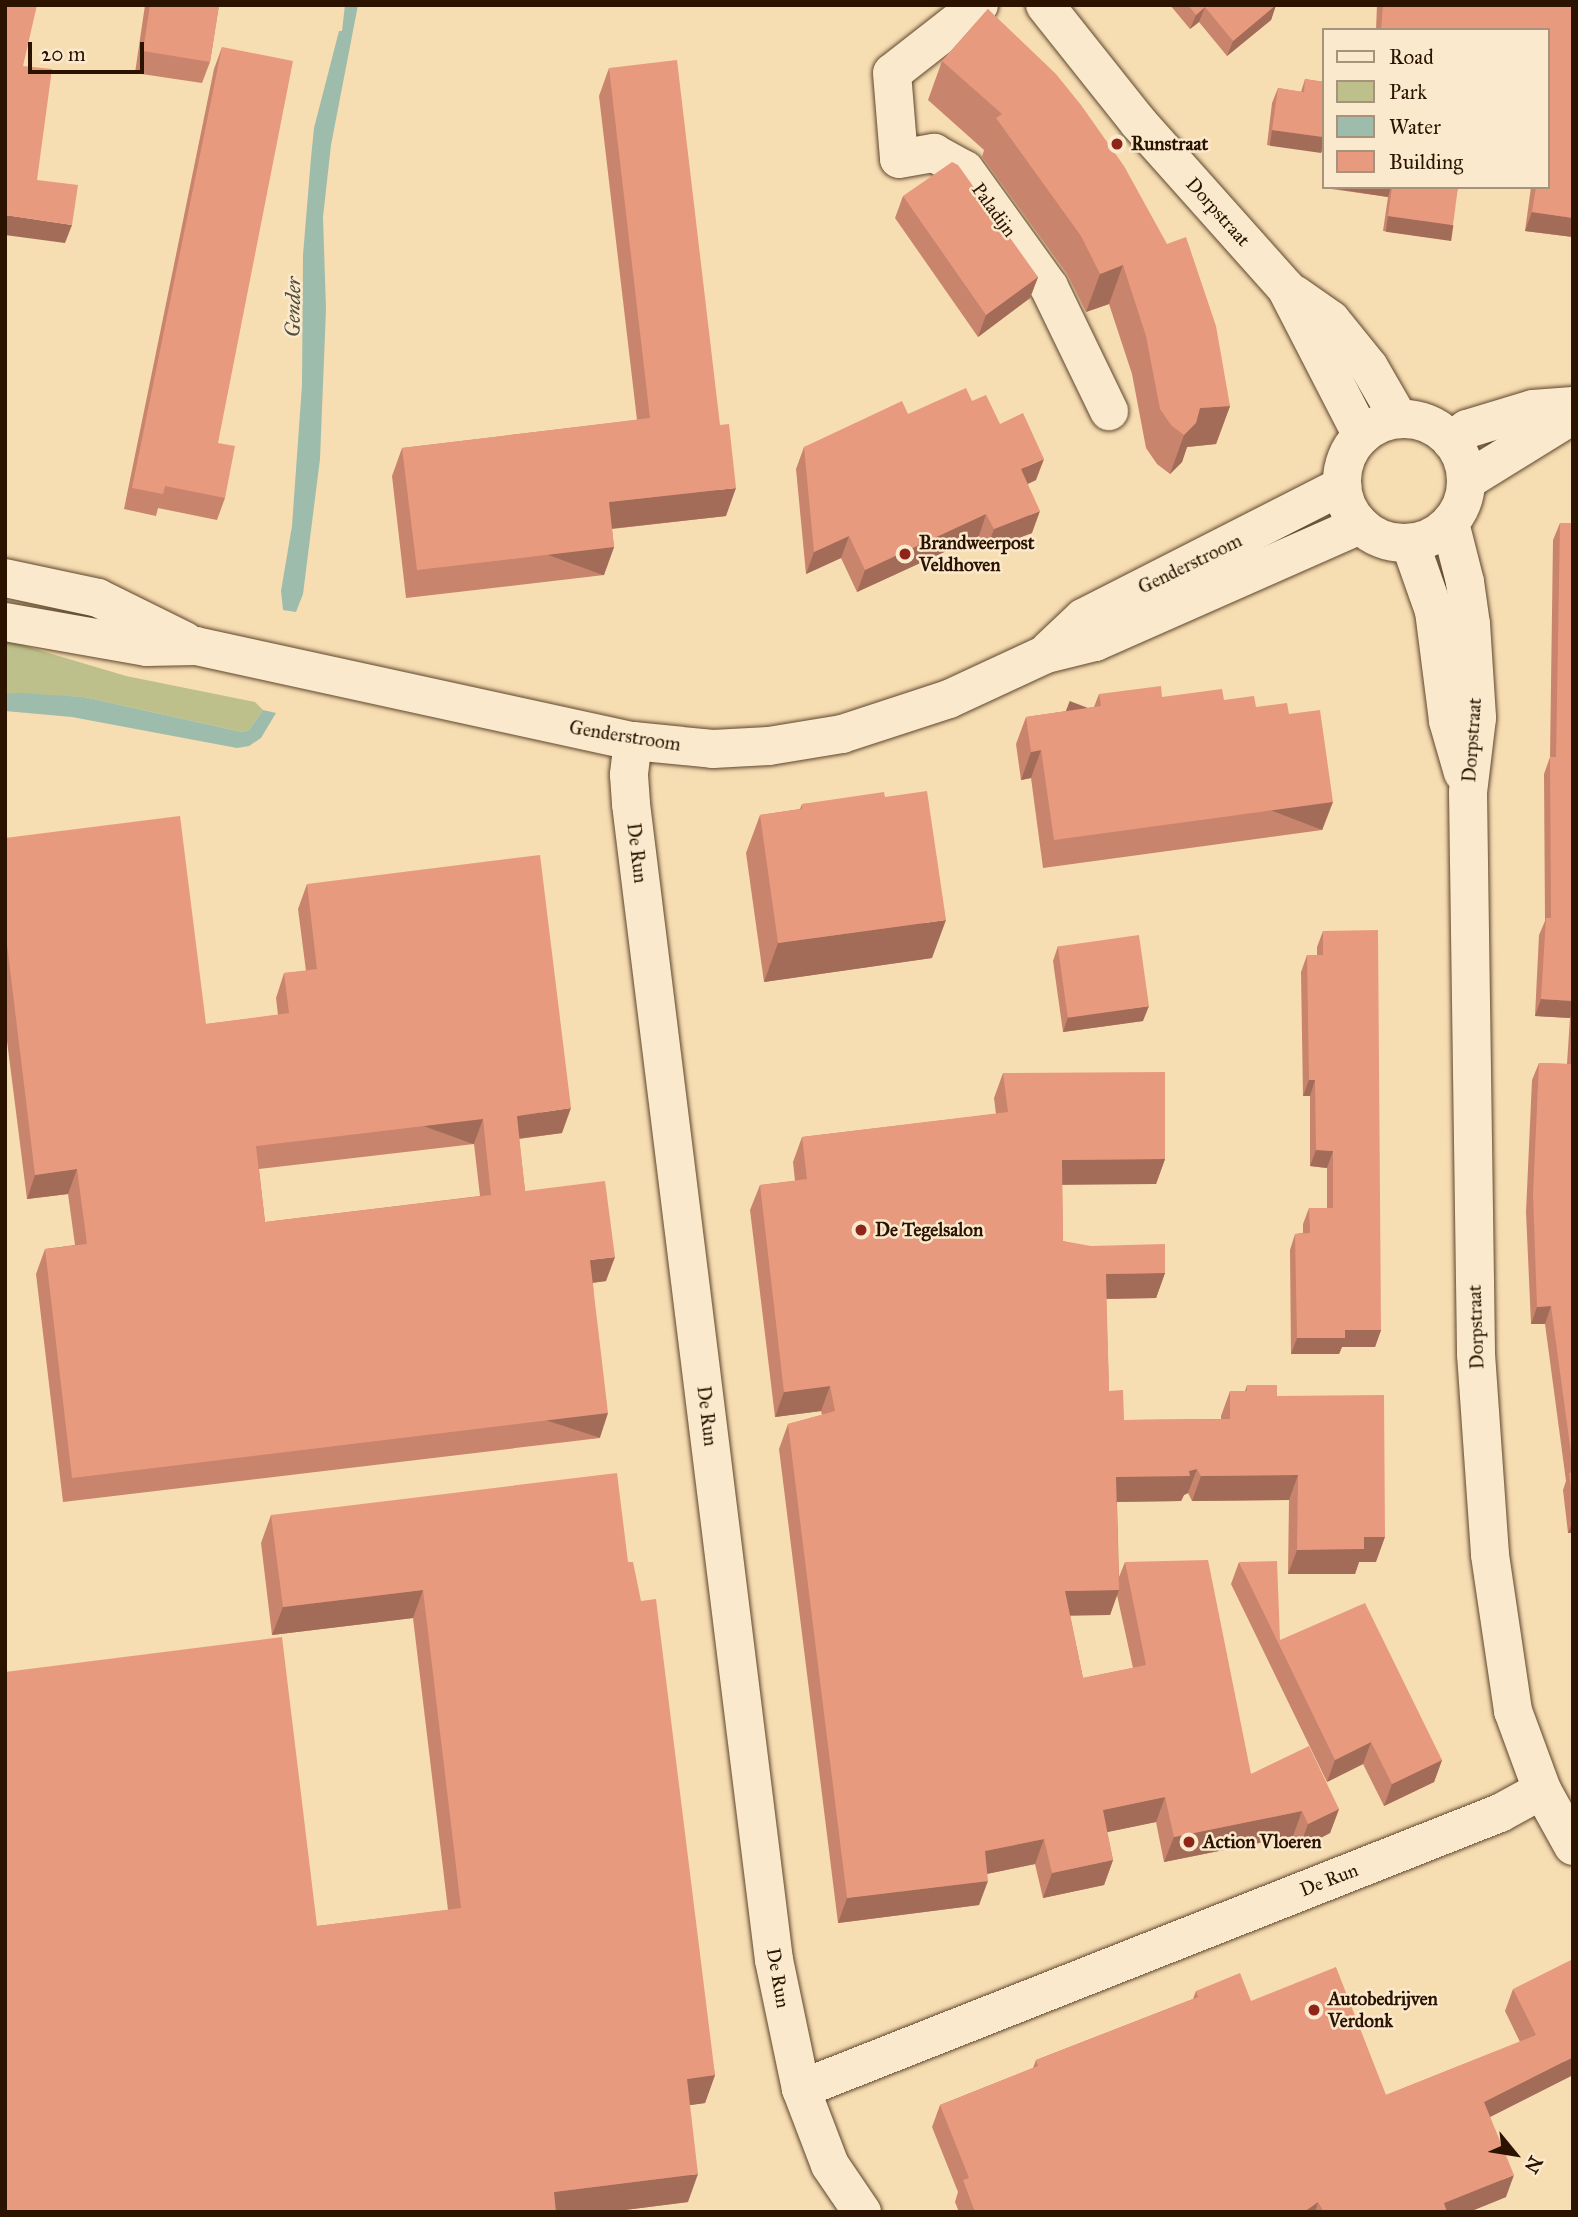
<!DOCTYPE html>
<html>
<head>
<meta charset="utf-8">
<style>
  body { margin:0 }
  #map { position:relative; width:1578px; height:2217px; overflow:hidden; background:#f7ddb2; font-family:"IM FELL Great Primer",serif }
  div>[style] { position:absolute }
  [style*='--x'] { left:calc(var(--x)*1px); top:calc(var(--y)*1px); width:calc(var(--w)*1px); rotate:calc(var(--a)*1deg) }
  .green>* { inset:0; background:#bec08b }
  .water>* { inset:0; background:#9dbcab }
  .roads { filter:drop-shadow(0 0 2px #5e462c) drop-shadow(0 0 2px #5e462c) }
  .minor>* { height:38px; margin:-19px; padding:0 19px; transform-origin:19px; border-radius:19px; background:#fae9cd }
  .minor>.ring { margin:-19px; padding:0; box-sizing:content-box; background:none; border:38px solid #fae9cd; border-radius:50% }
  .wall>* { inset:0; background:#c8846c }
  .shaded-wall>* { inset:0; background:#a26c58; transform-origin:0 0 }
  .building>* { inset:0; background:#e89a7e; transform-origin:0 0 }
  .dots>* { width:19px; height:19px; translate:-50% -50%; box-sizing:border-box; border:4px solid #fae9cd; border-radius:50% }
  span { translate:-50% -50%; white-space:nowrap; text-align:center; line-height:1.15; -webkit-text-stroke:5px #fae9cd; paint-order:stroke }
  .poi-label { font-size:19px; color:#2b1300; font-weight:700 }
  .left { translate:0 -50%; text-align:left }
  .street-label { font-size:19px; color:#2b1300 }
  .water-label { font-size:21px; color:#534e3c; font-style:italic }
  .frame { position:absolute; inset:0; border:7px solid #2b1300; pointer-events:none }
  .legend { position:absolute; left:1322px; top:28px; width:228px; height:161px; box-sizing:border-box; background:#fae9cd; border:2px solid #a7937b; margin:0; padding:9px 12px; list-style:none; font-size:21px; color:#2b1300 }
  .legend li { display:flex; align-items:center; gap:14px; height:35px }
  .legend b { width:35px; border:2px solid #a7937b }
  .north { position:absolute; left:1480px; top:2119px; width:70px; height:70px; -webkit-text-stroke:5px #fae9cd; paint-order:stroke; rotate:120deg; font-size:19px; font-weight:700; line-height:28px; text-align:center; color:#2b1300 }
  .north::after { content:''; display:block; margin:auto; width:24px; height:32px; background:#2b1300; clip-path:polygon(50% 0,100% 100%,50% 72%,0 100%) }
  .scale { position:absolute; left:28px; top:42px; width:116px; height:32px; box-sizing:border-box; border:4px solid #2b1300; border-top:0; padding-left:9px; font-size:21px; line-height:24px; white-space:nowrap; color:#2b1300; -webkit-text-stroke:5px #fae9cd; paint-order:stroke }
</style>
</head>
<body>
<div id="map">
  <div class="green">
    <i style="clip-path:polygon(5px 640px,126px 676px,255px 702px,263px 710px,249px 730px,242px 732px,84px 697px,5px 694px)"></i>
  </div>
  <div class="water">
    <i style="clip-path:polygon(345px 5px,358px 5px,331px 145px,323px 217px,326px 309px,320px 459px,303px 594px,296px 612px,283px 610px,281px 591px,292px 526px,302px 385px,303px 255px,311px 158px,314px 128px,339px 31px,342px 31px)"></i>
    <i style="clip-path:polygon(20px 693px,84px 697px,242px 732px,249px 730px,263px 710px,276px 713px,261px 738px,249px 746px,237px 748px,72px 717px,5px 711px,5px 694px)"></i>
  </div>
  <div class="roads">
    <div class="minor">
      <i style="--x:979;--y:5;--w:110;--a:142"></i>
      <i style="--x:892;--y:73;--w:86;--a:85.3"></i>
      <i style="--x:899;--y:159;--w:36;--a:-10"></i>
      <i style="--x:934;--y:153;--w:35;--a:29"></i>
      <i style="--x:965;--y:170;--w:144;--a:54.3"></i>
      <i style="--x:1049;--y:287;--w:138;--a:64.2"></i>
      <i style="--x:1045;--y:5;--w:149;--a:51.5"></i>
      <i style="--x:1138;--y:122;--w:222;--a:48.3"></i>
      <i style="--x:1286;--y:288;--w:166;--a:62.8"></i>
      <i style="--x:1294;--y:294;--w:45;--a:35.1"></i>
      <i style="--x:1331;--y:320;--w:60;--a:51"></i>
      <i style="--x:1369;--y:367;--w:60;--a:60"></i>
      <i class="ring" style="left:1342px;top:419px;width:86px;height:86px"></i>
      <i style="--x:1451;--y:441;--w:20;--a:-37"></i>
      <i style="--x:1467;--y:429;--w:69;--a:-16.9"></i>
      <i style="--x:1533;--y:409;--w:40;--a:-4.3"></i>
      <i style="--x:1466;--y:481;--w:126;--a:-31.7"></i>
      <i style="--x:1450;--y:523;--w:61;--a:75.7"></i>
      <i style="--x:1465;--y:582;--w:42;--a:81.9"></i>
      <i style="--x:1471;--y:624;--w:94;--a:86.3"></i>
      <i style="--x:1477;--y:718;--w:75;--a:96.9"></i>
      <i style="--x:1468;--y:792;--w:562;--a:89.18"></i>
      <i style="--x:1476;--y:1354;--w:201;--a:86"></i>
      <i style="--x:1490;--y:1555;--w:158;--a:81.6"></i>
      <i style="--x:1513;--y:1711;--w:84;--a:69.8"></i>
      <i style="--x:1542;--y:1790;--w:64;--a:61"></i>
      <i style="--x:1410;--y:543;--w:72;--a:70.6"></i>
      <i style="--x:1434;--y:611;--w:111;--a:82.7"></i>
      <i style="--x:1448;--y:721;--w:54;--a:73.9"></i>
      <i style="--x:5;--y:578;--w:95;--a:12.1"></i>
      <i style="--x:98;--y:598;--w:97;--a:26.3"></i>
      <i style="--x:5;--y:622;--w:144;--a:10"></i>
      <i style="--x:147;--y:647;--w:49;--a:-1.2"></i>
      <i style="--x:196;--y:646;--w:447;--a:12.3"></i>
      <i style="--x:633;--y:741;--w:80;--a:5.7"></i>
      <i style="--x:713;--y:749;--w:56;--a:-3.1"></i>
      <i style="--x:769;--y:746;--w:74;--a:-9.3"></i>
      <i style="--x:842;--y:734;--w:113;--a:-18.1"></i>
      <i style="--x:949;--y:699;--w:107;--a:-24.9"></i>
      <i style="--x:1046;--y:654;--w:50;--a:-13.8"></i>
      <i style="--x:1095;--y:642;--w:290;--a:-23.8"></i>
      <i style="--x:1049;--y:650;--w:47;--a:-43.3"></i>
      <i style="--x:1083;--y:618;--w:291;--a:-27"></i>
      <i style="--x:633;--y:741;--w:34;--a:97"></i>
      <i style="--x:629;--y:775;--w:29;--a:86"></i>
      <i style="--x:631;--y:804;--w:1165;--a:82.95"></i>
      <i style="--x:774;--y:1960;--w:132;--a:78.2"></i>
      <i style="--x:801;--y:2089;--w:81;--a:69.1"></i>
      <i style="--x:830;--y:2165;--w:57;--a:55.8"></i>
      <i style="--x:801;--y:2089;--w:752;--a:-21.55"></i>
      <i style="--x:1500;--y:1813;--w:48;--a:-28.7"></i>
    </div>
  </div>
  <div class="wall">
    <i style="clip-path:polygon(145px 5px,219px 5px,210px 62px,202px 83px,135px 73px)"></i>
    <i style="clip-path:polygon(1170px 5px,1276px 5px,1271px 20px,1227px 56px,1199px 22px,1190px 29px)"></i>
    <i style="clip-path:polygon(1377px 5px,1573px 5px,1573px 237px,1525px 231px,1531px 187px,1548px 187px,1548px 30px,1376px 30px)"></i>
    <i style="clip-path:polygon(988px 9px,1230px 406px,1216px 444px,1187px 447px,1182px 462px,1170px 474px,1157px 464px,1146px 448px,1132px 374px,1109px 304px,1086px 312px,1067px 274px,982px 157px,984px 150px,928px 100px,942px 61px)"></i>
    <i style="clip-path:polygon(222px 47px,218px 443px,225px 498px,217px 520px,158px 508px,156px 516px,124px 509px,214px 69px)"></i>
    <i style="clip-path:polygon(609px 68px,726px 516px,612px 529px,614px 547px,604px 575px,406px 598px,392px 476px,402px 448px,637px 420px,599px 96px)"></i>
    <i style="clip-path:polygon(1305px 79px,1324px 82px,1324px 152px,1267px 145px,1272px 103px,1278px 88px,1301px 92px)"></i>
    <i style="clip-path:polygon(1458px 187px,1448px 240px,1383px 231px,1388px 197px,1324px 188px)"></i>
    <i style="clip-path:polygon(903px 196px,1038px 277px,1030px 298px,978px 337px,895px 218px)"></i>
    <i style="clip-path:polygon(972px 401px,1036px 480px,1027px 484px,1032px 533px,986px 550px,979px 536px,857px 592px,841px 558px,806px 574px,796px 469px,804px 447px,908px 414px)"></i>
    <i style="clip-path:polygon(1560px 523px,1573px 523px,1573px 1533px,1568px 1533px,1563px 1490px,1566px 1481px,1545px 1324px,1531px 1324px,1526px 1212px,1532px 1080px,1539px 1063px,1567px 1064px,1570px 1018px,1535px 1016px,1539px 935px,1545px 921px,1544px 774px,1550px 757px,1553px 540px)"></i>
    <i style="clip-path:polygon(1099px 694px,1224px 700px,1289px 714px,1322px 830px,1043px 868px,1031px 778px,1021px 780px,1016px 744px,1026px 717px,1094px 707px)"></i>
    <i style="clip-path:polygon(885px 797px,932px 958px,764px 982px,746px 853px,760px 815px,800px 809px,802px 804px)"></i>
    <i style="clip-path:polygon(evenodd,5px 838px,206px 1024px,278px 1015px,276px 998px,284px 973px,306px 971px,298px 909px,307px 884px,562px 1133px,519px 1139px,525px 1191px,606px 1281px,593px 1283px,600px 1438px,63px 1502px,36px 1274px,45px 1249px,75px 1245px,68px 1194px,27px 1199px,5px 1025px,5px 838px,474px 1144px,480px 1196px,265px 1222px,259px 1169px,474px 1144px)"></i>
    <i style="clip-path:polygon(1323px 931px,1381px 1330px,1375px 1347px,1342px 1347px,1339px 1354px,1291px 1354px,1290px 1250px,1295px 1234px,1303px 1233px,1303px 1224px,1309px 1208px,1327px 1208px,1327px 1168px,1310px 1166px,1310px 1096px,1303px 1096px,1301px 972px,1307px 955px,1317px 955px,1317px 947px)"></i>
    <i style="clip-path:polygon(1058px 946px,1143px 1021px,1063px 1032px,1053px 961px)"></i>
    <i style="clip-path:polygon(evenodd,1003px 1073px,1165px 1159px,1156px 1184px,1062px 1184px,1063px 1241px,1165px 1273px,1156px 1298px,1106px 1299px,1109px 1391px,1124px 1420px,1221px 1419px,1221px 1416px,1230px 1391px,1245px 1391px,1247px 1385px,1277px 1396px,1376px 1562px,1359px 1562px,1355px 1574px,1288px 1574px,1289px 1500px,1192px 1501px,1188px 1493px,1184px 1495px,1181px 1501px,1117px 1502px,1119px 1577px,1125px 1562px,1251px 1774px,1339px 1809px,1330px 1833px,1299px 1849px,1293px 1836px,1164px 1862px,1156px 1822px,1107px 1832px,1113px 1860px,1104px 1885px,1043px 1898px,1035px 1864px,987px 1874px,979px 1905px,838px 1923px,779px 1449px,788px 1424px,822px 1415px,821px 1411px,775px 1417px,750px 1210px,760px 1185px,795px 1181px,793px 1162px,802px 1137px,996px 1114px,994px 1098px,1003px 1073px,1117px 1595px,1133px 1668px,1083px 1678px,1070px 1615px,1110px 1615px,1117px 1595px)"></i>
    <i style="clip-path:polygon(271px 1515px,628px 1562px,715px 2075px,705px 2103px,690px 2105px,688px 2202px,609px 2212px,5px 2212px,317px 1926px,448px 1910px,413px 1618px,272px 1635px,261px 1543px)"></i>
    <i style="clip-path:polygon(1239px 1562px,1280px 1640px,1442px 1760px,1434px 1782px,1384px 1806px,1363px 1764px,1327px 1782px,1231px 1584px)"></i>
    <i style="clip-path:polygon(1513px 1989px,1573px 2075px,1490px 2117px,1506px 2197px,1469px 2212px,959px 2212px,955px 2202px,958px 2192px,932px 2127px,940px 2105px,1033px 2068px,1036px 2060px,1193px 1999px,1196px 1991px,1251px 2001px,1386px 2095px,1520px 2042px,1505px 2011px)"></i>
  </div>
  <div class="shaded-wall">
    <i style="clip-path:polygon(760px 5px,822px 5px,805px 7px,759px 6px)"></i>
    <i style="clip-path:polygon(1276px 5px,1271px 20px,1227px 56px,1233px 41px)"></i>
    <i style="clip-path:polygon(1205px 7px,1199px 22px,1190px 29px,1196px 15px)"></i>
    <i style="left:1272px;top:130px;width:52px;height:16px;rotate:8deg"></i>
    <i style="clip-path:polygon(1324px 187px,1391px 187px,1388px 197px)"></i>
    <i style="clip-path:polygon(1532px 212px,1573px 218px,1573px 237px,1525px 231px)"></i>
    <i style="clip-path:polygon(5px 215px,72px 225px,65px 243px,5px 235px)"></i>
    <i style="left:1388px;top:216px;width:66px;height:16px;rotate:8deg"></i>
    <i style="clip-path:polygon(1123px 265px,1109px 304px,1086px 312px,1100px 274px)"></i>
    <i style="clip-path:polygon(1038px 277px,1030px 298px,978px 337px,986px 315px)"></i>
    <i style="clip-path:polygon(1230px 406px,1216px 444px,1187px 447px,1182px 462px,1170px 474px,1184px 435px,1200px 408px)"></i>
    <i style="clip-path:polygon(1044px 459px,1036px 480px,1013px 491px,1021px 469px)"></i>
    <i style="clip-path:polygon(736px 488px,726px 516px,599px 530px,609px 502px)"></i>
    <i style="clip-path:polygon(1040px 511px,1032px 533px,986px 550px,994px 529px)"></i>
    <i style="clip-path:polygon(986px 514px,979px 536px,857px 592px,865px 570px)"></i>
    <i style="clip-path:polygon(849px 536px,841px 558px,806px 574px,814px 552px)"></i>
    <i style="left:614px;top:547px;width:30px;height:198px;rotate:110deg"></i>
    <i style="clip-path:polygon(1041px 750px,1031px 778px,1021px 780px,1031px 752px)"></i>
    <i style="left:1333px;top:802px;width:30px;height:282px;rotate:111deg"></i>
    <i style="clip-path:polygon(946px 920px,932px 958px,764px 982px,778px 943px)"></i>
    <i style="clip-path:polygon(1541px 999px,1573px 1001px,1573px 1012px,1570px 1018px,1535px 1016px)"></i>
    <i style="clip-path:polygon(1149px 1006px,1143px 1021px,1063px 1032px,1068px 1017px)"></i>
    <i style="clip-path:polygon(1309px 1080px,1315px 1080px,1310px 1096px,1303px 1096px)"></i>
    <i style="clip-path:polygon(571px 1108px,562px 1133px,508px 1140px,517px 1116px)"></i>
    <i style="left:483px;top:1119px;width:27px;height:229px;rotate:110deg"></i>
    <i style="clip-path:polygon(1316px 1150px,1333px 1151px,1327px 1168px,1310px 1166px)"></i>
    <i style="clip-path:polygon(1165px 1159px,1156px 1184px,1052px 1185px,1062px 1160px)"></i>
    <i style="clip-path:polygon(77px 1169px,68px 1194px,27px 1199px,35px 1175px)"></i>
    <i style="clip-path:polygon(615px 1257px,606px 1281px,581px 1284px,590px 1260px)"></i>
    <i style="clip-path:polygon(1165px 1273px,1156px 1298px,1096px 1299px,1106px 1274px)"></i>
    <i style="clip-path:polygon(1551px 1306px,1545px 1324px,1531px 1324px,1537px 1307px)"></i>
    <i style="clip-path:polygon(1345px 1330px,1381px 1330px,1375px 1347px,1342px 1347px,1339px 1354px,1291px 1354px,1297px 1338px)"></i>
    <i style="clip-path:polygon(830px 1386px,821px 1411px,775px 1417px,784px 1392px)"></i>
    <i style="left:608px;top:1413px;width:26px;height:540px;rotate:108deg"></i>
    <i style="clip-path:polygon(1197px 1469px,1188px 1493px,1184px 1495px,1181px 1501px,1107px 1502px,1116px 1477px,1189px 1471px)"></i>
    <i style="clip-path:polygon(1298px 1475px,1289px 1500px,1192px 1501px,1201px 1476px)"></i>
    <i style="clip-path:polygon(1573px 1521px,1573px 1533px,1568px 1533px)"></i>
    <i style="clip-path:polygon(1364px 1537px,1385px 1537px,1376px 1562px,1359px 1562px,1355px 1574px,1288px 1574px,1297px 1550px)"></i>
    <i style="clip-path:polygon(423px 1590px,413px 1618px,272px 1635px,283px 1607px)"></i>
    <i style="clip-path:polygon(1119px 1590px,1110px 1615px,1056px 1616px,1065px 1591px)"></i>
    <i style="clip-path:polygon(1371px 1742px,1363px 1764px,1327px 1782px,1335px 1760px)"></i>
    <i style="clip-path:polygon(1442px 1760px,1434px 1782px,1384px 1806px,1392px 1784px)"></i>
    <i style="clip-path:polygon(1165px 1797px,1156px 1822px,1093px 1835px,1103px 1810px)"></i>
    <i style="clip-path:polygon(1339px 1809px,1330px 1833px,1299px 1849px,1308px 1824px)"></i>
    <i style="clip-path:polygon(1302px 1811px,1293px 1836px,1164px 1862px,1174px 1837px)"></i>
    <i style="clip-path:polygon(1044px 1839px,1035px 1864px,976px 1876px,985px 1851px)"></i>
    <i style="clip-path:polygon(1113px 1860px,1104px 1885px,1043px 1898px,1052px 1873px)"></i>
    <i style="clip-path:polygon(988px 1881px,979px 1905px,838px 1923px,847px 1898px)"></i>
    <i style="clip-path:polygon(1573px 2057px,1573px 2075px,1476px 2124px,1484px 2102px)"></i>
    <i style="clip-path:polygon(715px 2075px,705px 2103px,677px 2107px,687px 2079px)"></i>
    <i style="clip-path:polygon(698px 2174px,688px 2202px,609px 2212px,547px 2212px,554px 2192px)"></i>
    <i style="clip-path:polygon(1514px 2175px,1506px 2197px,1469px 2212px,1441px 2212px,1444px 2203px)"></i>
    <i style="clip-path:polygon(1318px 2202px,1315px 2212px,1304px 2212px)"></i>
  </div>
  <div class="building">
    <i style="clip-path:polygon(5px 5px,37px 5px,23px 66px,52px 69px,37px 180px,78px 185px,72px 225px,5px 215px)"></i>
    <i style="clip-path:polygon(150px 5px,219px 5px,210px 62px,143px 51px)"></i>
    <i style="clip-path:polygon(1188px 5px,1276px 5px,1233px 41px,1205px 7px,1196px 15px)"></i>
    <i style="clip-path:polygon(1383px 5px,1573px 5px,1573px 218px,1532px 212px,1536px 187px,1548px 187px,1548px 30px,1381px 30px)"></i>
    <i style="clip-path:polygon(988px 9px,1056px 74px,1081px 105px,1124px 166px,1167px 244px,1186px 237px,1216px 326px,1230px 406px,1200px 408px,1196px 423px,1184px 435px,1171px 425px,1160px 409px,1146px 336px,1123px 265px,1100px 274px,1081px 236px,996px 118px,1002px 114px,942px 61px)"></i>
    <i style="clip-path:polygon(222px 47px,293px 61px,218px 443px,235px 446px,225px 498px,165px 486px,163px 494px,132px 488px)"></i>
    <i style="clip-path:polygon(677px 60px,720px 425px,729px 424px,736px 488px,609px 502px,614px 547px,417px 570px,402px 448px,650px 418px,609px 68px)"></i>
    <i style="clip-path:polygon(1305px 79px,1324px 82px,1324px 137px,1272px 130px,1278px 88px,1304px 92px)"></i>
    <i style="clip-path:polygon(952px 162px,958px 165px,1038px 277px,986px 315px,903px 196px)"></i>
    <i style="clip-path:polygon(1392px 187px,1458px 187px,1453px 225px,1388px 216px)"></i>
    <i style="clip-path:polygon(966px 388px,972px 401px,986px 395px,1000px 424px,1023px 413px,1044px 459px,1021px 469px,1040px 511px,994px 529px,986px 514px,865px 570px,849px 536px,814px 552px,804px 447px,902px 401px,908px 414px)"></i>
    <i style="clip-path:polygon(1560px 523px,1573px 523px,1573px 1001px,1541px 999px,1546px 918px,1551px 918px,1550px 757px,1556px 757px)"></i>
    <i style="clip-path:polygon(1161px 686px,1162px 697px,1222px 689px,1224px 700px,1254px 696px,1256px 707px,1287px 703px,1289px 714px,1320px 710px,1333px 802px,1054px 840px,1041px 750px,1031px 752px,1026px 717px,1101px 706px,1099px 694px)"></i>
    <i style="clip-path:polygon(927px 791px,946px 920px,778px 943px,760px 815px,802px 809px,802px 804px,884px 792px,885px 797px)"></i>
    <i style="clip-path:polygon(evenodd,180px 816px,206px 1024px,289px 1013px,284px 973px,317px 969px,307px 884px,540px 855px,571px 1108px,517px 1116px,525px 1191px,605px 1181px,615px 1257px,590px 1260px,608px 1413px,72px 1478px,45px 1249px,87px 1244px,77px 1169px,35px 1175px,5px 928px,5px 838px,180px 816px,483px 1119px,491px 1195px,265px 1222px,256px 1146px,483px 1119px)"></i>
    <i style="clip-path:polygon(1378px 930px,1381px 1330px,1345px 1330px,1345px 1338px,1297px 1338px,1295px 1234px,1310px 1233px,1309px 1208px,1333px 1208px,1333px 1151px,1316px 1150px,1315px 1080px,1309px 1080px,1307px 955px,1323px 955px,1323px 931px)"></i>
    <i style="left:1139px;top:935px;width:72px;height:82px;rotate:82deg"></i>
    <i style="clip-path:polygon(1573px 1062px,1573px 1468px,1551px 1306px,1537px 1307px,1533px 1194px,1539px 1063px,1573px 1064px)"></i>
    <i style="clip-path:polygon(1165px 1072px,1165px 1159px,1062px 1160px,1063px 1241px,1091px 1246px,1165px 1244px,1165px 1273px,1106px 1274px,1109px 1391px,1123px 1390px,1124px 1420px,1230px 1419px,1230px 1391px,1247px 1391px,1247px 1385px,1277px 1385px,1277px 1396px,1384px 1395px,1385px 1537px,1364px 1537px,1364px 1549px,1297px 1550px,1298px 1475px,1201px 1476px,1197px 1469px,1189px 1471px,1190px 1476px,1116px 1477px,1119px 1590px,1065px 1591px,1083px 1678px,1146px 1665px,1125px 1562px,1208px 1560px,1251px 1774px,1309px 1746px,1339px 1809px,1308px 1824px,1302px 1811px,1174px 1837px,1165px 1797px,1103px 1810px,1113px 1860px,1052px 1873px,1044px 1839px,985px 1851px,988px 1881px,847px 1898px,788px 1424px,835px 1411px,830px 1386px,784px 1392px,760px 1185px,807px 1179px,802px 1137px,1008px 1112px,1003px 1073px)"></i>
    <i style="clip-path:polygon(1573px 1472px,1573px 1501px,1569px 1473px)"></i>
    <i style="clip-path:polygon(617px 1473px,628px 1562px,633px 1562px,641px 1601px,656px 1599px,715px 2075px,687px 2079px,698px 2174px,554px 2192px,556px 2212px,5px 2212px,5px 1672px,282px 1637px,317px 1926px,461px 1908px,423px 1590px,283px 1607px,271px 1515px)"></i>
    <i style="clip-path:polygon(1277px 1561px,1280px 1640px,1365px 1603px,1442px 1760px,1392px 1784px,1371px 1742px,1335px 1760px,1239px 1562px)"></i>
    <i style="clip-path:polygon(1573px 1959px,1573px 2057px,1484px 2102px,1514px 2175px,1444px 2203px,1447px 2212px,1324px 2212px,1318px 2202px,1304px 2212px,975px 2212px,963px 2180px,969px 2178px,940px 2105px,1038px 2066px,1036px 2060px,1198px 1997px,1196px 1991px,1240px 1973px,1251px 2001px,1336px 1967px,1386px 2095px,1536px 2035px,1513px 1989px)"></i>
  </div>
  <div class="dots">
    <i style="left:1117px;top:144px;background:#8f2418"></i>
    <i style="left:905px;top:554px;background:#8f2418"></i>
    <i style="left:861px;top:1230px;background:#8f2418"></i>
    <i style="left:1189px;top:1842px;background:#8f2418"></i>
    <i style="left:1314px;top:2010px;background:#8f2418"></i>
  </div>
  <div class="poi-label">
    <span class="left" style="left:1131px;top:144px">Runstraat</span>
    <span class="left" style="left:919px;top:554px">Brandweerpost<br>Veldhoven</span>
    <span class="left" style="left:875px;top:1230px">De Tegelsalon</span>
    <span class="left" style="left:1203px;top:1842px">Action Vloeren</span>
    <span class="left" style="left:1328px;top:2010px">Autobedrijven<br>Verdonk</span>
  </div>
  <div class="street-label">
    <span style="left:994px;top:210px;rotate:54deg">Paladijn</span>
    <span style="left:1218px;top:212px;rotate:48deg">Dorpstraat</span>
    <span style="left:1190px;top:564px;rotate:-26deg">Genderstroom</span>
    <span style="left:625px;top:736px;rotate:9deg">Genderstroom</span>
    <span style="left:1472px;top:740px;rotate:-86deg">Dorpstraat</span>
    <span style="left:637px;top:853px;rotate:83deg">De Run</span>
    <span style="left:1476px;top:1327px;rotate:-92deg">Dorpstraat</span>
    <span style="left:707px;top:1416px;rotate:83deg">De Run</span>
    <span style="left:1329px;top:1880px;rotate:-21deg">De Run</span>
    <span style="left:778px;top:1978px;rotate:80deg">De Run</span>
  </div>
  <div class="water-label">
    <span style="left:293px;top:307px;rotate:-89deg">Gender</span>
  </div>
  <div class="frame"></div>
  <ul class="legend">
  <li><b style="height:9px;background:#fae9cd"></b>Road</li>
  <li><b style="height:19px;background:#bec08b"></b>Park</li>
  <li><b style="height:19px;background:#9dbcab"></b>Water</li>
  <li><b style="height:19px;background:#e89a7e"></b>Building</li>
  </ul>
  <div class="north">N</div>
  <div class="scale">20 m</div>
</div>
</body>
</html>
